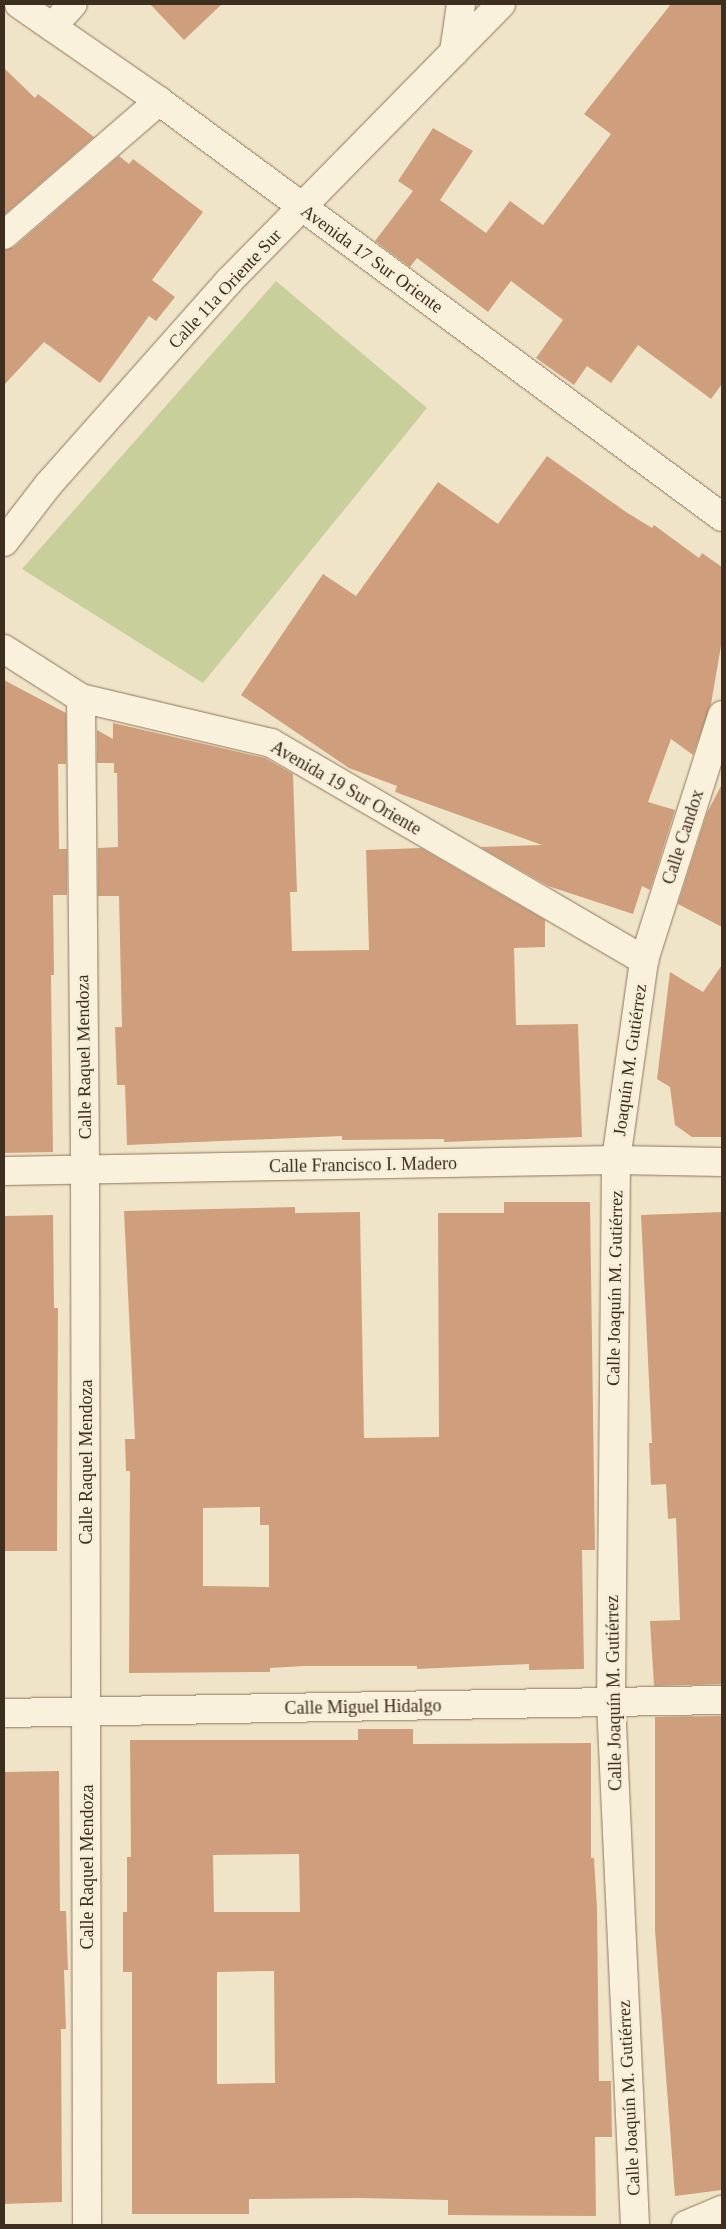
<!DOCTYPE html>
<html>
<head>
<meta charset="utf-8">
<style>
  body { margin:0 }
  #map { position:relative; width:726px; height:2229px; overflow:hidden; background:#f0e4c8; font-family:"Times New Roman",serif }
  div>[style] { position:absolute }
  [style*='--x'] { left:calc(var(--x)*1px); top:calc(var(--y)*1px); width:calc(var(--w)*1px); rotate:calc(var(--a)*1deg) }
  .green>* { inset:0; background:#c9cf9b }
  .building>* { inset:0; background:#cf9f7d }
  .roads { filter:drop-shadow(0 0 1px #8d765c) drop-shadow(0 0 1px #8d765c) }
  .street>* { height:28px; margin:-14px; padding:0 14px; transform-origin:14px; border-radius:14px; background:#faf1dc }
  span { translate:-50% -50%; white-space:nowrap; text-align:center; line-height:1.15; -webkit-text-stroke:5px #f7eed8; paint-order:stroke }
  .street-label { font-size:18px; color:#3d2e20 }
  .frame { position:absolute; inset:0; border:5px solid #3d2e20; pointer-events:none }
</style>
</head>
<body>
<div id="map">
  <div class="green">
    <i style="clip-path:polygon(276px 281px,427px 408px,203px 683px,22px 569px)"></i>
  </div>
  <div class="building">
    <i style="clip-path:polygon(150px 4px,222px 4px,184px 40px)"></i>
    <i style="clip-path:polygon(671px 4px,722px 4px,722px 384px,711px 399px,638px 345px,611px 383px,587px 366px,574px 385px,536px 358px,563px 320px,511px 281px,488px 312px,417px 258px,410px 267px,375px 241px,413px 191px,398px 181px,433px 128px,473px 151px,440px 200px,486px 233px,510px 201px,543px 225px,611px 134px,584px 114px)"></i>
    <i style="clip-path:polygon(4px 68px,35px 98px,38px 94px,94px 137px,4px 215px)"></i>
    <i style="clip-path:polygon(119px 156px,129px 164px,133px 159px,203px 212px,152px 280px,175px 297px,156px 321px,149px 316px,100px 383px,44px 342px,4px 385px,4px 250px,14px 247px)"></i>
    <i style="clip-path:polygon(547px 456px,626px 512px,652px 528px,654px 525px,699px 558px,702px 553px,722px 567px,722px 640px,711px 704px,693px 755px,671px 739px,648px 802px,675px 810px,650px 890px,642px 886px,633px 914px,548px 886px,480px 847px,542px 845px,395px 792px,397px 786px,349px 768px,241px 695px,323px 574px,356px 596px,438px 482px,498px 524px)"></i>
    <i style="clip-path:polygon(4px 680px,66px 713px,66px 764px,58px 764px,59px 849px,67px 849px,67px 895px,53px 895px,54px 975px,51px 975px,53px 1152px,4px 1153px)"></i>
    <i style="clip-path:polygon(113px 723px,265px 758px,293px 774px,297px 892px,290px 892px,292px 951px,369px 950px,366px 850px,421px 848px,545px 920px,545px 947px,514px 948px,516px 1025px,578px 1024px,582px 1137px,444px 1142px,444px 1139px,342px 1140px,342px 1136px,127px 1145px,125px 1085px,117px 1085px,115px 1027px,122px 1027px,119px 896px,98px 896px,98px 848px,118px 847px,117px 773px,114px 773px,114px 763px,97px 763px,97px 730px,113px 739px)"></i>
    <i style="clip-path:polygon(722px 784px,722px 927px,678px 904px,707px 813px)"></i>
    <i style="clip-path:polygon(722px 965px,722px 1137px,692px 1137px,675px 1125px,670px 1087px,657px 1079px,670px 972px,703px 992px)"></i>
    <i style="clip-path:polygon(evenodd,504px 1202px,590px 1202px,595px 1550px,582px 1550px,584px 1669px,529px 1670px,529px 1664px,417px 1669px,417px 1666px,304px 1666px,270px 1668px,270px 1672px,129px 1673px,130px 1471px,126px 1471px,125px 1439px,135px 1439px,124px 1211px,295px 1207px,295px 1213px,360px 1212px,364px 1438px,439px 1437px,438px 1213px,504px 1213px,504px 1202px,260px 1507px,260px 1525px,269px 1525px,269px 1587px,203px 1586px,203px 1508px,260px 1507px)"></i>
    <i style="clip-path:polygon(722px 1212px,722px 1684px,654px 1686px,650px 1621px,680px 1620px,676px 1518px,668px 1519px,666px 1484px,651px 1485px,649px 1443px,652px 1443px,641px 1215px)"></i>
    <i style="clip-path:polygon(53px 1215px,54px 1308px,58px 1308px,57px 1551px,4px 1551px,4px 1216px)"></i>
    <i style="clip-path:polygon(722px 1716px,722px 2190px,675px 2196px,655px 1930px,655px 1717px)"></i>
    <i style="clip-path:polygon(evenodd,358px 1729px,413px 1729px,413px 1744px,591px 1743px,591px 1858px,594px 1858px,597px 1908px,599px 2081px,611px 2081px,612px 2137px,595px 2137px,596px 2216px,448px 2215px,448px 2200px,360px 2198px,249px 2199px,249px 2214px,132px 2214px,132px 1972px,123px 1972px,123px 1912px,127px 1912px,127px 1857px,131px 1857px,130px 1740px,358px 1740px,358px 1729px,299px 1854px,300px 1912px,214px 1912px,213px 1855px,299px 1854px,358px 1729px,274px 1971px,275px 2083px,217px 2084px,217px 1972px,274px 1971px)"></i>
    <i style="clip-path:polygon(59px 1771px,60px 1911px,66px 1911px,68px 1970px,64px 1970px,66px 2029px,61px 2029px,62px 2202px,4px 2204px,4px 1772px)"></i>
  </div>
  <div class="roads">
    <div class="street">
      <i style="--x:19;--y:4;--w:170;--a:34.7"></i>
      <i style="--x:159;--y:101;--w:700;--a:36.46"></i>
      <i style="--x:52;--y:27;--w:31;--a:-48"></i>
      <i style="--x:454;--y:52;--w:49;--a:-81.7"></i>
      <i style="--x:4;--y:235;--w:205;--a:-40.8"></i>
      <i style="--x:4;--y:542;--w:72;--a:-52.3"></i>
      <i style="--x:48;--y:485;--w:273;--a:-48.4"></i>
      <i style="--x:229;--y:281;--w:388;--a:-45.5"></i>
      <i style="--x:4;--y:649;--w:91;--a:32.5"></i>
      <i style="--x:81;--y:698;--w:195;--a:13.3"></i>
      <i style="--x:271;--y:743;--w:432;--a:30.2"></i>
      <i style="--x:81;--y:698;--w:472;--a:89.5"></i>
      <i style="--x:85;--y:1170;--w:1055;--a:89.89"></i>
      <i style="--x:4;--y:1171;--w:612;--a:-1.03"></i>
      <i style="--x:616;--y:1160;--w:106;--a:1.1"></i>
      <i style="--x:4;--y:1713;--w:718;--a:-1.04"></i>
      <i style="--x:635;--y:2225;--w:524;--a:-92.63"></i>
      <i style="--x:611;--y:1702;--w:542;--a:-89.47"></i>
      <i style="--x:616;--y:1160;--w:202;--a:-82"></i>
      <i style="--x:644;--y:960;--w:257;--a:-72.3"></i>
      <i style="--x:686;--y:2225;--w:39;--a:-23"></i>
    </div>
  </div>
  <div class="street-label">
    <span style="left:372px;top:259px;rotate:36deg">Avenida 17 Sur Oriente</span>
    <span style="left:225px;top:289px;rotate:-47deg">Calle 11a Oriente Sur</span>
    <span style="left:346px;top:788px;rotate:30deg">Avenida 19 Sur Oriente</span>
    <span style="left:683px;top:837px;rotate:-72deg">Calle Candox</span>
    <span style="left:84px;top:1057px;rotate:-91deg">Calle Raquel Mendoza</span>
    <span style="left:630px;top:1060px;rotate:-82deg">Joaquín M. Gutiérrez</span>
    <span style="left:363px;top:1165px;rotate:-1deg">Calle Francisco I. Madero</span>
    <span style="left:615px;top:1288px;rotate:-89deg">Calle Joaquín M. Gutiérrez</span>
    <span style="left:86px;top:1462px;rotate:-90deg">Calle Raquel Mendoza</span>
    <span style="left:614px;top:1693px;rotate:-91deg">Calle Joaquín M. Gutiérrez</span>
    <span style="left:363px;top:1707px;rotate:-1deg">Calle Miguel Hidalgo</span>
    <span style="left:87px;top:1867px;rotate:-90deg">Calle Raquel Mendoza</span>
    <span style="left:629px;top:2098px;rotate:-93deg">Calle Joaquín M. Gutiérrez</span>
  </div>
  <div class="frame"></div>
</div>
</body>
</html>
